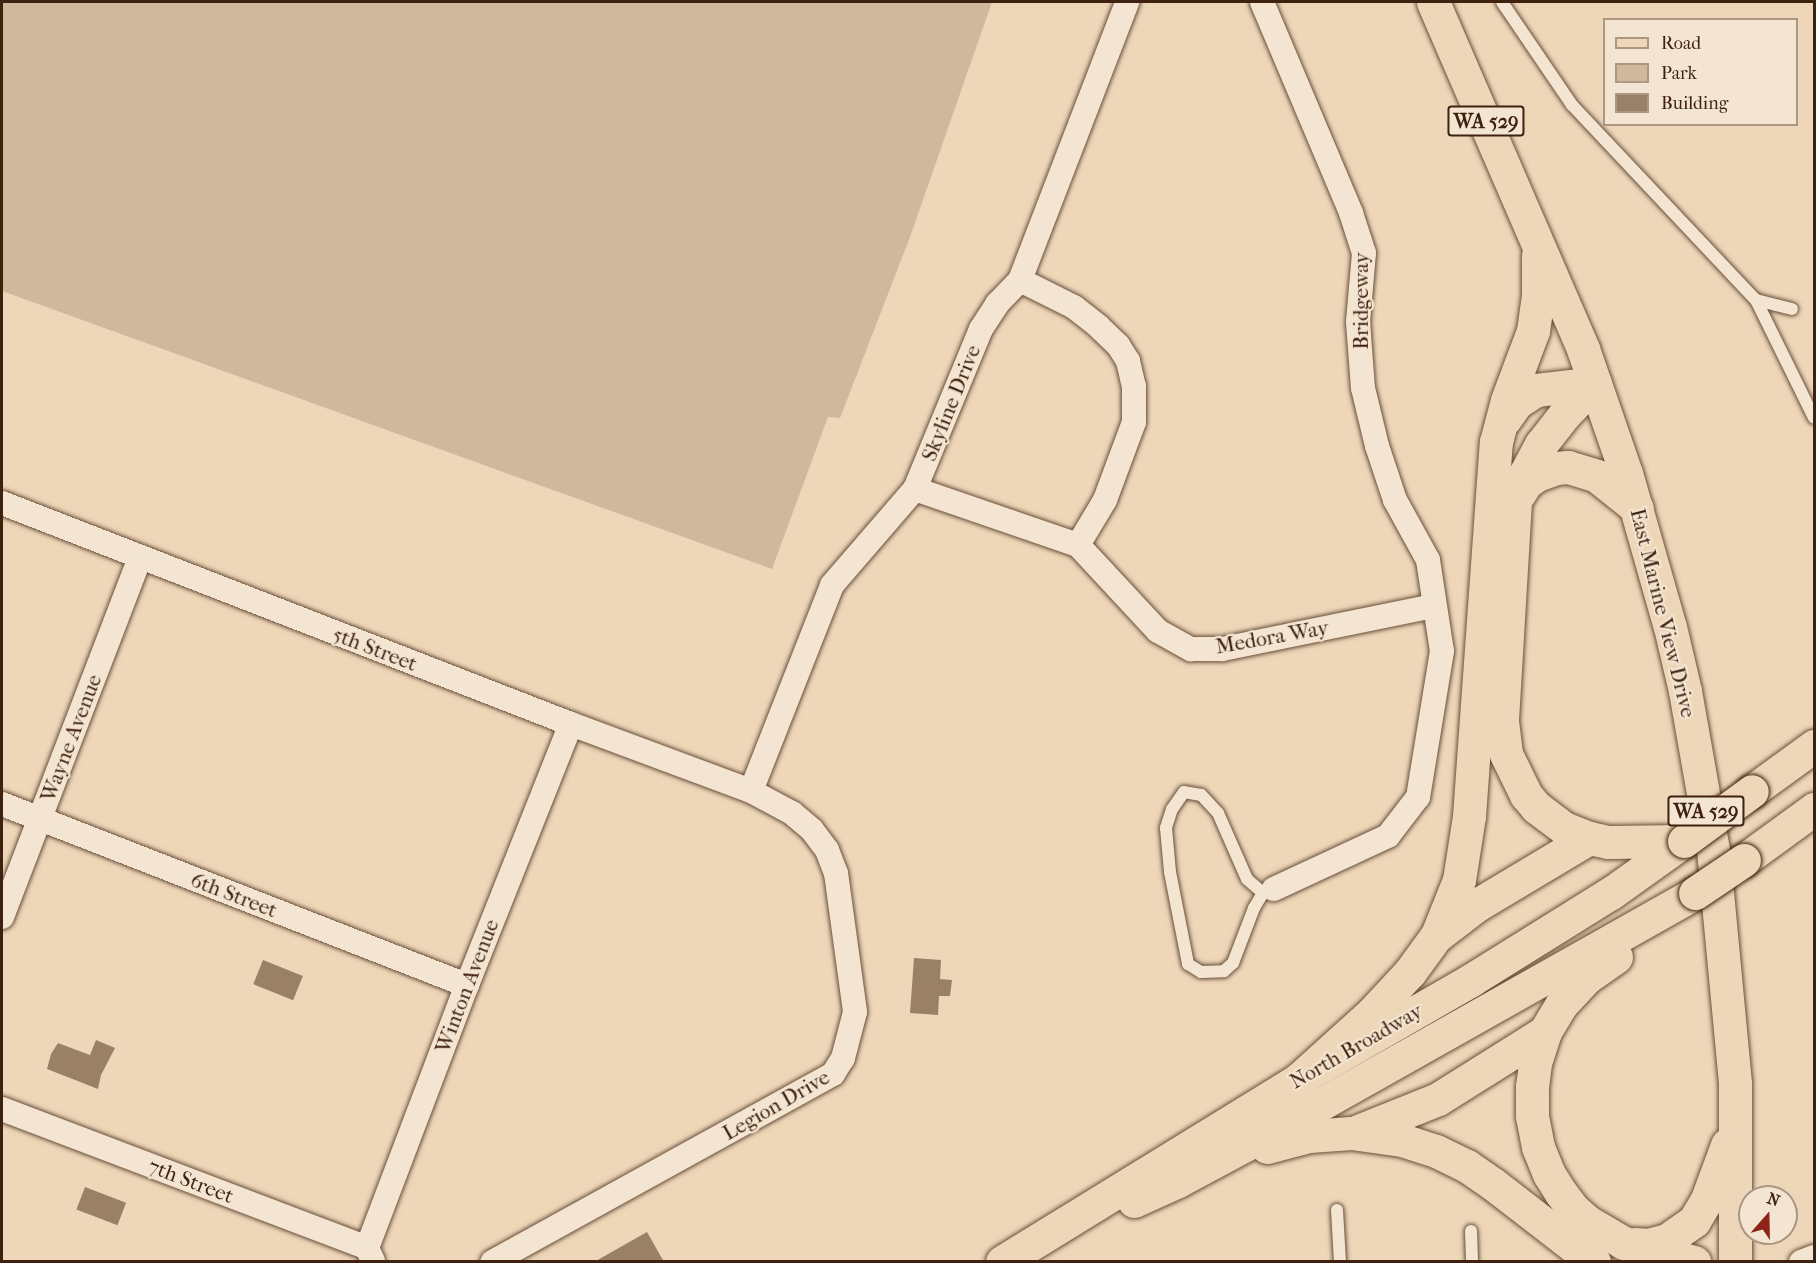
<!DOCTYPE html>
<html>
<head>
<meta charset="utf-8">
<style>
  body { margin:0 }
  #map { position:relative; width:1816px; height:1263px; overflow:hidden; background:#edd7b8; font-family:"IM FELL French Canon",serif }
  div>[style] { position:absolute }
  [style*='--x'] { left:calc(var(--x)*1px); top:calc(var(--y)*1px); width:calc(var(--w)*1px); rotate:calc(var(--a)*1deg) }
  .green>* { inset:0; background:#cfb89b }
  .building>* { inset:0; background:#998067; transform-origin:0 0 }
  .roads { filter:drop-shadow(0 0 2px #6a4e3a) drop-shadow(0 0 2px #6a4e3a) }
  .lane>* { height:12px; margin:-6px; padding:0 6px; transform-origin:6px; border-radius:6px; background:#f3e5d1 }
  .street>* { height:24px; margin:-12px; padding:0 12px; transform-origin:12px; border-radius:12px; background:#f3e5d1 }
  .primary>* { height:33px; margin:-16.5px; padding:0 16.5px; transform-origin:16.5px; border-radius:16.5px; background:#edd7b8 }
  .bridges { filter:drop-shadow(0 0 2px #3f2110) drop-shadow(0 0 2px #3f2110) }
  .primary-bridge>* { height:33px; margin:-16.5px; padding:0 16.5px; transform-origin:16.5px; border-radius:16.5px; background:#edd7b8 }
  span { translate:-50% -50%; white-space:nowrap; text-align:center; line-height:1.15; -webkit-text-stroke:4.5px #f3e5d1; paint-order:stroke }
  .shield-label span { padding:2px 4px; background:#f3e5d1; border:2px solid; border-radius:4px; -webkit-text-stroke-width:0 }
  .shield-label { font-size:20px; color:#3f2110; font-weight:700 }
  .street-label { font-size:21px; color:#3f2110 }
  .frame { position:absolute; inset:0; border:3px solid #3f2110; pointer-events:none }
  .legend { position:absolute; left:1603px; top:18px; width:195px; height:108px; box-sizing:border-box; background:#f3e5d1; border:2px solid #ab9784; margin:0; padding:8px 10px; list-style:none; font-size:18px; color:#3f2110 }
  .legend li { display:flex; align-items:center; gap:12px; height:30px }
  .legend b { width:30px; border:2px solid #ab9784 }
  .north { position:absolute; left:1738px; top:1185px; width:60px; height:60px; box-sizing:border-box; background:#f3e5d1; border:2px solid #ab9784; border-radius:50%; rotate:20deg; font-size:16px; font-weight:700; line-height:24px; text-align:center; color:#3f2110 }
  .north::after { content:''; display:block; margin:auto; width:21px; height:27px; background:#8f2418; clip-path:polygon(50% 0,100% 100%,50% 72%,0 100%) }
</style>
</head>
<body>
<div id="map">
  <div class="green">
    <i style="clip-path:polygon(2px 2px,992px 2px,910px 237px,840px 418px,828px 417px,772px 569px,2px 291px)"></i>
  </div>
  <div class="building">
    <i style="clip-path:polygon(914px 958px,941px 960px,940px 979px,952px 980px,950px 996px,939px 996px,938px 1015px,910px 1013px)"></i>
    <i style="left:263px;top:960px;width:43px;height:26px;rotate:22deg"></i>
    <i style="clip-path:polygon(96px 1040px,115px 1048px,101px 1075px,98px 1089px,47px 1069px,51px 1054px,58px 1043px,90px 1055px)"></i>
    <i style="left:85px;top:1187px;width:44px;height:24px;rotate:21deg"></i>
    <i style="clip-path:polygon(647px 1232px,664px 1262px,594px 1262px)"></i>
  </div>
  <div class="roads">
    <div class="lane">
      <i style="--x:1502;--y:2;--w:125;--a:55.8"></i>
      <i style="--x:1572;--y:105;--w:268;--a:46.7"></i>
      <i style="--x:1756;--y:300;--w:37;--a:14"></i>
      <i style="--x:1756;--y:300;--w:131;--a:63.8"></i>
      <i style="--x:1263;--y:893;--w:21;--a:-139"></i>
      <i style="--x:1247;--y:879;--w:72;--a:-113.7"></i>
      <i style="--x:1218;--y:813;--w:25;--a:-133"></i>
      <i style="--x:1201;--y:795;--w:17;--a:-170"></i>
      <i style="--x:1184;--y:792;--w:21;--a:125"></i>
      <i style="--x:1172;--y:809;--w:20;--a:108"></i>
      <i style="--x:1166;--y:828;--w:44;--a:84.8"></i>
      <i style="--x:1170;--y:872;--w:94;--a:78.9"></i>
      <i style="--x:1188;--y:964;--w:15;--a:32"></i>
      <i style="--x:1201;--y:972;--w:23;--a:-2"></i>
      <i style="--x:1224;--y:971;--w:12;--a:-42"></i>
      <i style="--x:1233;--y:963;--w:59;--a:-69.1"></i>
      <i style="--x:1254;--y:908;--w:17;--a:-59"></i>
      <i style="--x:1263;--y:893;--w:12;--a:-20"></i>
      <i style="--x:1337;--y:1210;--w:52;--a:86.7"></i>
      <i style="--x:1471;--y:1231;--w:31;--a:88"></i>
    </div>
    <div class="street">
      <i style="--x:1262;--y:2;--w:229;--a:67.1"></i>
      <i style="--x:1351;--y:213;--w:42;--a:72"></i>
      <i style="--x:1364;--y:253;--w:69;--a:95"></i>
      <i style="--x:1358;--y:322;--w:66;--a:85.7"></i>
      <i style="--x:1363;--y:388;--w:60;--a:76.4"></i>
      <i style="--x:1377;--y:446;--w:57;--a:71.6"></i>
      <i style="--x:1395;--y:500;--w:68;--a:61.2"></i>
      <i style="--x:1428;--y:560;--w:92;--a:81.3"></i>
      <i style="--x:1442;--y:651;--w:148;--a:99.3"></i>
      <i style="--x:1418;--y:797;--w:49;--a:127.6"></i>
      <i style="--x:1388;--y:836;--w:126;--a:155.1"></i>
      <i style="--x:1020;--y:280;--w:60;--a:26.6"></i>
      <i style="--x:1074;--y:307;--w:31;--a:38"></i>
      <i style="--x:1098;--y:326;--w:28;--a:44"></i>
      <i style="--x:1118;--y:345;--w:19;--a:58"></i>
      <i style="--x:1128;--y:361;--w:26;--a:77"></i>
      <i style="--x:1134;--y:386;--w:36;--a:90"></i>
      <i style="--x:1134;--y:422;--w:83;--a:110.4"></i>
      <i style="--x:1105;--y:500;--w:52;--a:121"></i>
      <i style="--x:915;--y:489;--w:172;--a:19"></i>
      <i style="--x:1078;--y:545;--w:117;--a:47.1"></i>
      <i style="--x:1158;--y:631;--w:38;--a:29"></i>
      <i style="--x:1191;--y:649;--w:31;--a:0"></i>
      <i style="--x:1222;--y:649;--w:215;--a:-11.5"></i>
      <i style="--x:2;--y:503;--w:610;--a:21.23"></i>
      <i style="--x:571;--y:724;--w:192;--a:20.4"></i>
      <i style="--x:751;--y:791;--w:47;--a:28.2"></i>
      <i style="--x:792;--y:813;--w:26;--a:40"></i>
      <i style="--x:812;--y:830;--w:25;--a:53"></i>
      <i style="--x:827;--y:850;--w:25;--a:69"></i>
      <i style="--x:836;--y:873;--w:140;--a:82.2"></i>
      <i style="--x:855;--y:1012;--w:48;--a:104.6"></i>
      <i style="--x:843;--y:1058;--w:19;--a:122"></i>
      <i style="--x:833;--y:1074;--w:389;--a:151.1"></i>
      <i style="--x:751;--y:791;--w:221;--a:-68.5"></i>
      <i style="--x:832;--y:585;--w:127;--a:-49.2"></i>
      <i style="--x:915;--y:489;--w:173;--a:-67.6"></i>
      <i style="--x:981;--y:329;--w:30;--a:-57"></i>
      <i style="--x:997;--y:304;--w:33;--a:-46"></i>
      <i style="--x:1020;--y:280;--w:298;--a:-68.9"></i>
      <i style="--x:2;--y:804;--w:499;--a:21.3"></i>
      <i style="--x:2;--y:917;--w:385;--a:-69"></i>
      <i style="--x:2;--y:1109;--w:391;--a:20.8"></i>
      <i style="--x:367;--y:1248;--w:14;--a:65"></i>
      <i style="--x:367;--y:1248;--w:281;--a:-69.2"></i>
      <i style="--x:467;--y:985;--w:281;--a:-68.3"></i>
      <i style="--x:1801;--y:1262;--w:14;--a:-21"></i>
    </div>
    <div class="primary">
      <i style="--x:1433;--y:2;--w:378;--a:66.6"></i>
      <i style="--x:1583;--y:349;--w:131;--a:70.9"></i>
      <i style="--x:1626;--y:473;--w:160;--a:74.1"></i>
      <i style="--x:1670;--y:627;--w:66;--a:76.8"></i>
      <i style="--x:1685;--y:691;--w:161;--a:80"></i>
      <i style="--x:1713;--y:850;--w:235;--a:84.6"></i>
      <i style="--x:1735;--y:1084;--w:178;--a:90"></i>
      <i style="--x:1595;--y:383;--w:45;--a:134.1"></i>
      <i style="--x:1564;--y:415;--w:37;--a:128"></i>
      <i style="--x:1541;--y:444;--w:32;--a:118"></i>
      <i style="--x:1526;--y:472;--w:31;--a:111"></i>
      <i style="--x:1515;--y:501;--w:220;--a:93.4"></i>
      <i style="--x:1502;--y:721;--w:33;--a:83"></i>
      <i style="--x:1506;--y:754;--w:46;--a:64"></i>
      <i style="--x:1526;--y:795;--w:16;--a:50"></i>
      <i style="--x:1536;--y:807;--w:35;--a:37"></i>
      <i style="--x:1564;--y:828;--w:27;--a:22"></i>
      <i style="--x:1589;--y:838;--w:19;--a:12"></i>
      <i style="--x:1608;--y:842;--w:76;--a:-0.8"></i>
      <i style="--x:1505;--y:419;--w:19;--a:-55"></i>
      <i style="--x:1516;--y:403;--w:24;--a:-33"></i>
      <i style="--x:1536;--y:390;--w:59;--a:-6.8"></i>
      <i style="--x:1519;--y:494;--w:13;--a:-58"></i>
      <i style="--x:1526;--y:483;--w:14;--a:-36"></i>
      <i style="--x:1537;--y:475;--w:20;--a:-20"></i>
      <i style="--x:1556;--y:468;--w:12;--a:-5"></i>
      <i style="--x:1568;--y:467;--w:30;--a:17"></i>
      <i style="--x:1597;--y:476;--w:51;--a:38.7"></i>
      <i style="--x:1752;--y:791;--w:77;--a:-36"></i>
      <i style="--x:1744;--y:860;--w:87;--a:-36.1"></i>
      <i style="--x:1439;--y:934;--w:48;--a:-37.3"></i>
      <i style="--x:1477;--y:905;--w:131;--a:-30.9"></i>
      <i style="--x:1616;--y:957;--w:35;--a:145"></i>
      <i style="--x:1587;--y:977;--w:38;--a:133"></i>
      <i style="--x:1561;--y:1005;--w:31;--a:121"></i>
      <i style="--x:1545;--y:1032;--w:33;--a:108"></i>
      <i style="--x:1535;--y:1063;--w:23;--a:97"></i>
      <i style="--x:1532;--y:1086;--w:30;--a:90"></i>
      <i style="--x:1532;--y:1116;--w:32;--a:79"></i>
      <i style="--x:1538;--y:1147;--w:29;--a:68"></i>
      <i style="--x:1549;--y:1174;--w:22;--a:58"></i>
      <i style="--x:1561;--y:1193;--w:20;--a:53"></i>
      <i style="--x:1573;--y:1209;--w:20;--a:41"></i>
      <i style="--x:1588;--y:1222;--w:42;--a:30.3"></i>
      <i style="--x:1624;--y:1243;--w:73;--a:15.2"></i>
      <i style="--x:1299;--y:1079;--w:98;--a:-42.1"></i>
      <i style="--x:1372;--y:1013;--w:56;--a:-47.2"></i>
      <i style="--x:1410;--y:972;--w:46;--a:-53.9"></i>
      <i style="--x:1437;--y:935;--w:59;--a:-68.2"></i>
      <i style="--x:1459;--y:880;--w:65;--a:-81.1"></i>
      <i style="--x:1469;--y:816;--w:375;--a:-85.9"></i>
      <i style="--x:1496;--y:442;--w:43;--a:-75.3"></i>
      <i style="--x:1507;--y:400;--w:74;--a:-69.4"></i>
      <i style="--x:1533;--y:331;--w:35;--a:-82"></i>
      <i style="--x:1538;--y:296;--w:41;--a:-90"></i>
      <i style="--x:1358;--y:1131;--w:86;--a:-21.8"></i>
      <i style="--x:1438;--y:1099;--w:126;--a:-32.1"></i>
      <i style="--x:1267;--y:1147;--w:43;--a:-14.7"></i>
      <i style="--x:1309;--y:1136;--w:42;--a:-4.1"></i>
      <i style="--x:1351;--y:1133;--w:51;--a:7.8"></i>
      <i style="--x:1402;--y:1140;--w:36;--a:18"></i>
      <i style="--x:1436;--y:1151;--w:34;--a:26"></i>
      <i style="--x:1467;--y:1166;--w:32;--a:35"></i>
      <i style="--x:1493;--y:1184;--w:128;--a:37.7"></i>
      <i style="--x:1134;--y:1201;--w:48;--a:-24.4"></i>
      <i style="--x:1178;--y:1181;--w:152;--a:-28.2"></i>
      <i style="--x:1312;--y:1109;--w:440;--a:-29.4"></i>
      <i style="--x:1635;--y:1244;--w:13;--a:4"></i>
      <i style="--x:1648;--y:1245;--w:20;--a:-15"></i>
      <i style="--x:1667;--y:1240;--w:33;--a:-35"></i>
      <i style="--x:1694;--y:1221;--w:26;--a:-59"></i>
      <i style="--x:1707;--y:1199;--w:58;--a:-69.7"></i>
      <i style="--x:1002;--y:1262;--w:349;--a:-31.6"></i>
      <i style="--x:1299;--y:1079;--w:198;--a:-29.9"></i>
      <i style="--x:1471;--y:980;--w:165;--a:-31.9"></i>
      <i style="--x:1611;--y:893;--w:90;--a:-35.5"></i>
    </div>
  </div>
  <div class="bridges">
    <div class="primary-bridge">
      <i style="--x:1684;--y:841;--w:84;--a:-36.3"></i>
      <i style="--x:1695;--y:893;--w:59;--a:-34"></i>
    </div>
  </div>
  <div class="shield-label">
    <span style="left:1486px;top:121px">WA 529</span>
    <span style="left:1706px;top:811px">WA 529</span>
  </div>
  <div class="street-label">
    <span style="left:1361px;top:301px;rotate:-90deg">Bridgeway</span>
    <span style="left:951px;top:403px;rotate:-68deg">Skyline Drive</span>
    <span style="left:1663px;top:613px;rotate:76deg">East Marine View Drive</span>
    <span style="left:1272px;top:637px;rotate:-10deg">Medora Way</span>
    <span style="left:375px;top:649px;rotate:21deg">5th Street</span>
    <span style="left:71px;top:738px;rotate:-69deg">Wayne Avenue</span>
    <span style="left:234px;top:895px;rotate:21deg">6th Street</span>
    <span style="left:467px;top:986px;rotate:-69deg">Winton Avenue</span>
    <span style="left:1356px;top:1046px;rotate:-30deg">North Broadway</span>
    <span style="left:776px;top:1105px;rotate:-30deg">Legion Drive</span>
    <span style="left:191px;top:1181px;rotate:21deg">7th Street</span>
  </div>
  <div class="frame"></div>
  <ul class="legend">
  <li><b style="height:8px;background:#edd7b8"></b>Road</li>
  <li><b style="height:16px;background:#cfb89b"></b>Park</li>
  <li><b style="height:16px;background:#998067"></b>Building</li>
  </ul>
  <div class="north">N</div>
</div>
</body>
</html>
